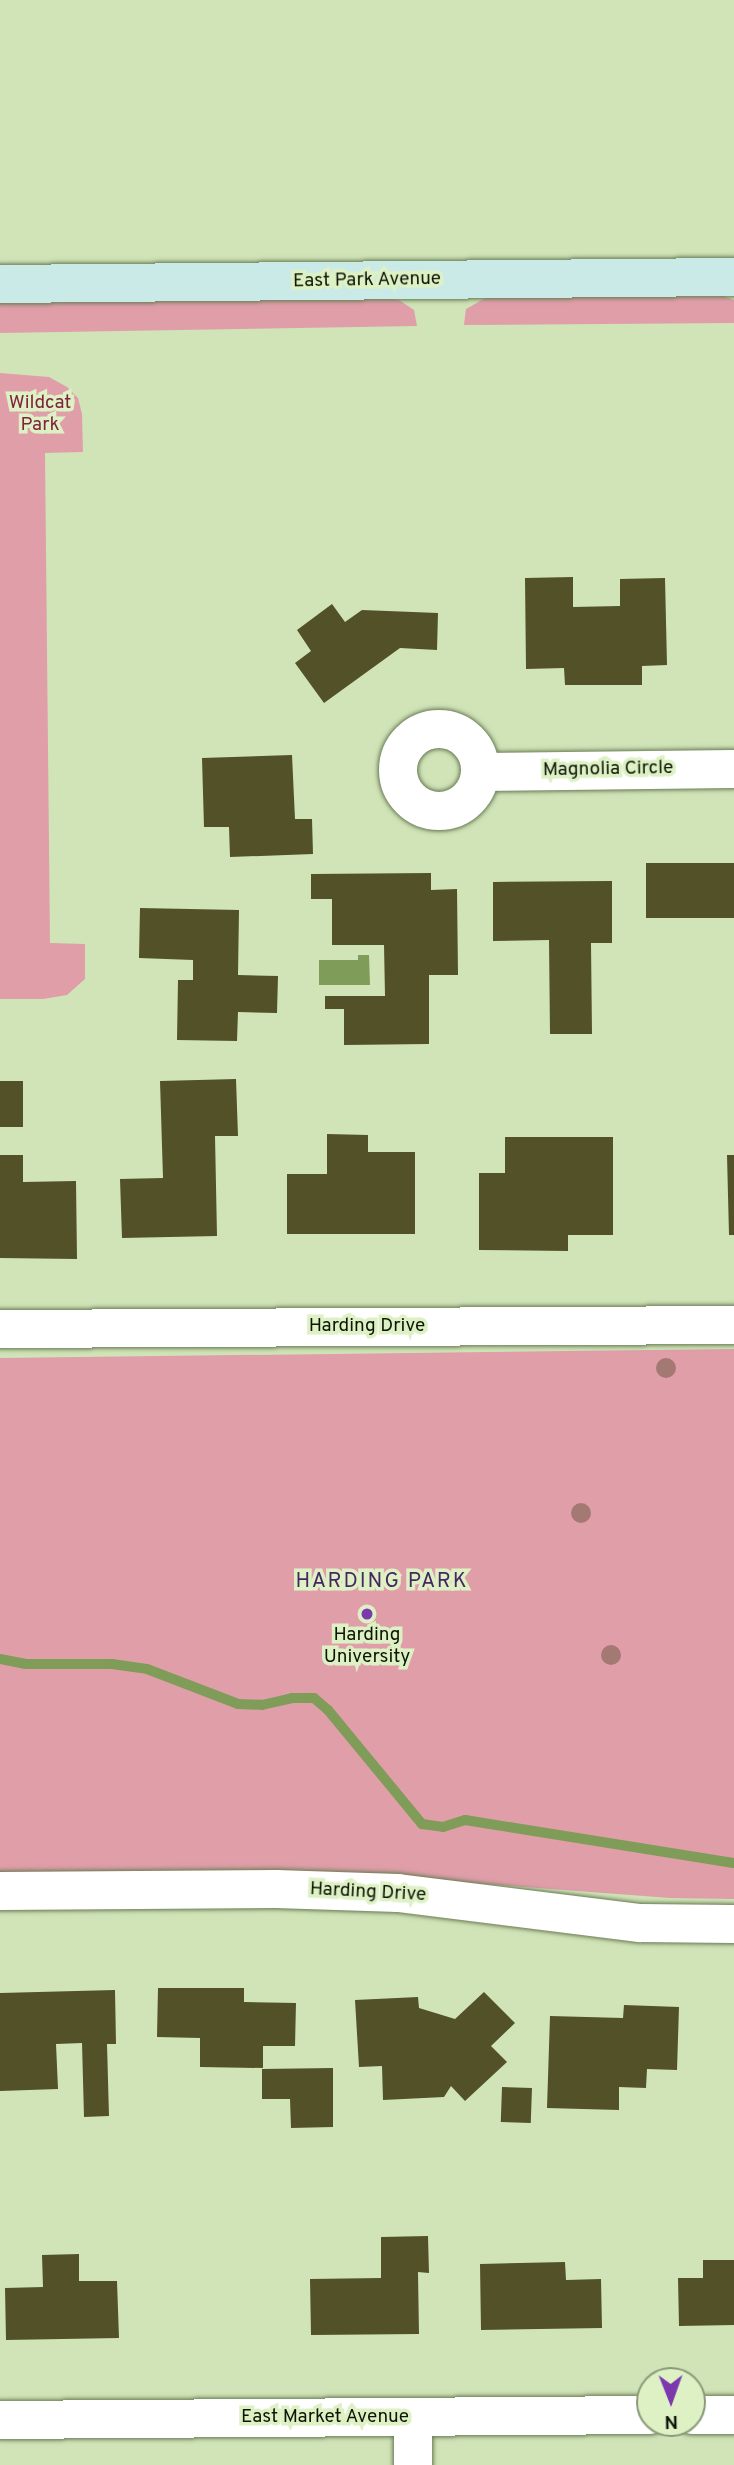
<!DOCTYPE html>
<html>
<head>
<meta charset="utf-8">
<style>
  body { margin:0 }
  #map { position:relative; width:734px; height:2465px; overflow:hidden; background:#d0e4b8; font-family:Overpass,sans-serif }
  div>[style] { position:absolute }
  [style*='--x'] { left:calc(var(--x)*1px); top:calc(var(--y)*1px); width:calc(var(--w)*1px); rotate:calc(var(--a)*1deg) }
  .green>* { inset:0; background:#e09ea9 }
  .water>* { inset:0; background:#7f9c58 }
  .stream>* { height:10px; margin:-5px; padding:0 5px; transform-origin:5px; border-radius:5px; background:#7f9c58 }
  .building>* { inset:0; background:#525128; transform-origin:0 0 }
  .roads { filter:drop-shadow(0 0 2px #6a7c54) drop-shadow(0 0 2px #6a7c54) }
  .street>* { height:38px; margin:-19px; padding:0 19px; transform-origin:19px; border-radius:19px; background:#fff }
  .street>.ring { margin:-19px; padding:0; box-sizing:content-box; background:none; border:38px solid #fff; border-radius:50% }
  .secondary>* { height:38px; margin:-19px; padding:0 19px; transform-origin:19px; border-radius:19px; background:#caeae7 }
  .trees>* { width:20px; height:20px; margin:-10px; border-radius:50%; background:#a47974 }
  .dots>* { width:19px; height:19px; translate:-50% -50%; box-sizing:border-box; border:4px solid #ddf1c5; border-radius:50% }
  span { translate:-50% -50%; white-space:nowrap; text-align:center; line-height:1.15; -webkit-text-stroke:7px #ddf1c5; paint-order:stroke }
  .street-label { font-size:19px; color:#0e1506 }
  .park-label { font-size:19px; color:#80223d }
  .poi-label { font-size:19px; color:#0e1506 }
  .neighbourhood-label { font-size:21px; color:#46275f; letter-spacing:2px }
  .north { position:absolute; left:636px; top:2367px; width:70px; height:70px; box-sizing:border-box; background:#ddf1c5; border:2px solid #8a9979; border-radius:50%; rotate:179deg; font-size:19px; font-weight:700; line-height:28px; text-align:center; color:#0e1506 }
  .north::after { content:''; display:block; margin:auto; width:24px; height:32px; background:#7c39ad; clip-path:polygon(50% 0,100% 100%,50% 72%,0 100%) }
</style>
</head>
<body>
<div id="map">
  <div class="green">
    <i style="clip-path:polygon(718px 294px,734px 300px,734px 323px,464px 325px,466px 309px,489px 296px)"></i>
    <i style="clip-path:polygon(387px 298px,399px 300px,414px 310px,417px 326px,0 333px,0 303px)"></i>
    <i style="clip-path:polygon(0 373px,49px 377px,67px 387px,78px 398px,82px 414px,83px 452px,45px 453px,50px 943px,85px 944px,85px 979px,67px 995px,43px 999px,0 999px)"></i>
    <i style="clip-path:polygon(734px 1349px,734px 1899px,670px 1898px,404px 1878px,0 1872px,0 1358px)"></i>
  </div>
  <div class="water">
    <i style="clip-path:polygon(358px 955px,369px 955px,370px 985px,319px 985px,319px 960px,358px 960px)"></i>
  </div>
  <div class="stream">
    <i style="--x:0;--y:1659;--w:25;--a:11"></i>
    <i style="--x:25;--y:1664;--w:87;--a:0"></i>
    <i style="--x:112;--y:1664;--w:35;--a:8"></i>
    <i style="--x:147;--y:1669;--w:97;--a:21"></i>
    <i style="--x:238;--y:1704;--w:24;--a:2"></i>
    <i style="--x:262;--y:1705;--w:31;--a:-13"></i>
    <i style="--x:292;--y:1698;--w:22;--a:0"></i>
    <i style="--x:314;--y:1698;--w:18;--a:41"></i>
    <i style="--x:328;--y:1710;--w:148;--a:50.5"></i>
    <i style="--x:422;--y:1824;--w:21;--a:8"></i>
    <i style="--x:443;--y:1827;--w:23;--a:-18"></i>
    <i style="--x:465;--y:1820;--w:272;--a:9.1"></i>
  </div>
  <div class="building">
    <i style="clip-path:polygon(573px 577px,573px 607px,620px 606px,620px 579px,665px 578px,667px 665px,642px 666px,642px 685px,565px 685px,564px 668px,526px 669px,525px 578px)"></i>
    <i style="clip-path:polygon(332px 604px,345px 622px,362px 610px,438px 613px,437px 650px,400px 648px,324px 703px,295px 663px,311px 651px,297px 630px)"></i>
    <i style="clip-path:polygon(292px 755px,295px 819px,312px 819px,313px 854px,230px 857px,229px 827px,204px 827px,202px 758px)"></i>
    <i style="left:734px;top:863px;width:55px;height:88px;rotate:90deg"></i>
    <i style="clip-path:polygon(431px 873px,431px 890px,457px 889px,458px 975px,429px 975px,429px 1044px,344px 1045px,344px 1009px,325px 1009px,325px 996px,385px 996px,384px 945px,332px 945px,332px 899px,311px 899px,311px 874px)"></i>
    <i style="clip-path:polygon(612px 881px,612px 943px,591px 943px,592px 1034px,550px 1034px,549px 940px,493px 941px,493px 882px)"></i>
    <i style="clip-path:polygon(140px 908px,239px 910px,238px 975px,278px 976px,277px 1013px,238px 1012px,237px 1041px,177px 1040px,178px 980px,193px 980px,193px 960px,139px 958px)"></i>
    <i style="clip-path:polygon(236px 1079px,238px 1136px,215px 1136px,217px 1236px,122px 1238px,120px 1179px,163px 1178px,160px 1081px)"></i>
    <i style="left:0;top:1081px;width:23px;height:46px"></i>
    <i style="clip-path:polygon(327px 1134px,368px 1135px,368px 1152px,415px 1152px,415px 1234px,287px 1234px,287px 1174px,327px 1174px)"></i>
    <i style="clip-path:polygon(505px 1137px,613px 1137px,613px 1235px,568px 1235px,568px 1251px,479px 1250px,479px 1173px,505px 1173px)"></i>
    <i style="clip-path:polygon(0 1155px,23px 1155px,23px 1182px,76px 1181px,77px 1259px,0 1258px)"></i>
    <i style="clip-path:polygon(727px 1155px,734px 1155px,734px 1235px,729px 1235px)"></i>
    <i style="clip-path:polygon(158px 1988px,244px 1988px,244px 2002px,296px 2003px,295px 2046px,263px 2046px,263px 2068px,200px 2067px,200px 2038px,157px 2037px)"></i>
    <i style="clip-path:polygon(115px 1990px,116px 2044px,107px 2044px,109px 2116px,84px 2117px,82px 2043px,56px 2044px,58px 2089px,0 2091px,0 1993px)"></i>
    <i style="clip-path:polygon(484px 1992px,515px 2023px,491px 2046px,507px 2062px,465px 2101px,451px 2086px,444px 2097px,383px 2100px,382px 2066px,359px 2067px,355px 2000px,418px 1997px,419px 2008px,455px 2019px)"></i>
    <i style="clip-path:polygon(624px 2005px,679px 2007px,677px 2070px,647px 2069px,646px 2088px,619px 2087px,619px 2110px,547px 2108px,550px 2016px,623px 2018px)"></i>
    <i style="clip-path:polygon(333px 2068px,333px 2127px,291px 2128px,290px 2099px,262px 2099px,262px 2069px)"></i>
    <i style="left:502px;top:2087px;width:30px;height:35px;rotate:2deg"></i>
    <i style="clip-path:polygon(428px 2236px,429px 2273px,418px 2272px,419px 2334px,311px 2335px,310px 2279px,381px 2278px,381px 2237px)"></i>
    <i style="clip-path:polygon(79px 2254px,79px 2281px,117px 2281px,119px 2338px,6px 2340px,5px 2288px,43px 2287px,42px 2255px)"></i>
    <i style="clip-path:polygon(703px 2260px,734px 2260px,734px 2325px,679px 2326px,678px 2278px,703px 2278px)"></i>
    <i style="clip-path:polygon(565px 2262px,566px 2280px,601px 2279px,602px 2328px,481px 2330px,480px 2264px)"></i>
  </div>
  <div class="roads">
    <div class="street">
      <i class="ring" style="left:398px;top:729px;width:44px;height:44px"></i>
      <i style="--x:481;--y:772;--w:253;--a:-0.7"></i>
      <i style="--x:0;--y:1329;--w:734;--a:-0.31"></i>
      <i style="--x:0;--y:1891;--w:276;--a:-0.4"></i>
      <i style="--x:276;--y:1889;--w:122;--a:1.9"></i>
      <i style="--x:398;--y:1893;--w:244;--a:7.1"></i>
      <i style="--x:640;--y:1923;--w:94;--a:0.6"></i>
      <i style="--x:692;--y:2415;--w:42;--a:0"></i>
      <i style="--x:413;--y:2417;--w:48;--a:90"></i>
      <i style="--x:0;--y:2420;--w:650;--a:-0.44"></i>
    </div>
    <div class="secondary">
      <i style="--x:0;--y:284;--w:734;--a:-0.55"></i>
    </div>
  </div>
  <div class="trees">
    <i style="left:666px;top:1368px"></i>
    <i style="left:581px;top:1513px"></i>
    <i style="left:611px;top:1655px"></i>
  </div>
  <div class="dots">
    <i style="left:367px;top:1614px;background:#7c39ad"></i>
  </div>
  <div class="street-label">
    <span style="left:367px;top:281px;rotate:-1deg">East Park Avenue</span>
    <span style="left:608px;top:770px;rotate:-1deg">Magnolia Circle</span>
    <span style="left:367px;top:1327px">Harding Drive</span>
    <span style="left:368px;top:1893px;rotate:3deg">Harding Drive</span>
    <span style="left:325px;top:2418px">East Market Avenue</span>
  </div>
  <div class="park-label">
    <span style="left:40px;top:415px">Wildcat<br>Park</span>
  </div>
  <div class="poi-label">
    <span style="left:367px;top:1647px">Harding<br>University</span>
  </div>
  <div class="neighbourhood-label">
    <span style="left:382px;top:1582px">HARDING PARK</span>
  </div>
  <div class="north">N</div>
</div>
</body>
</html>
